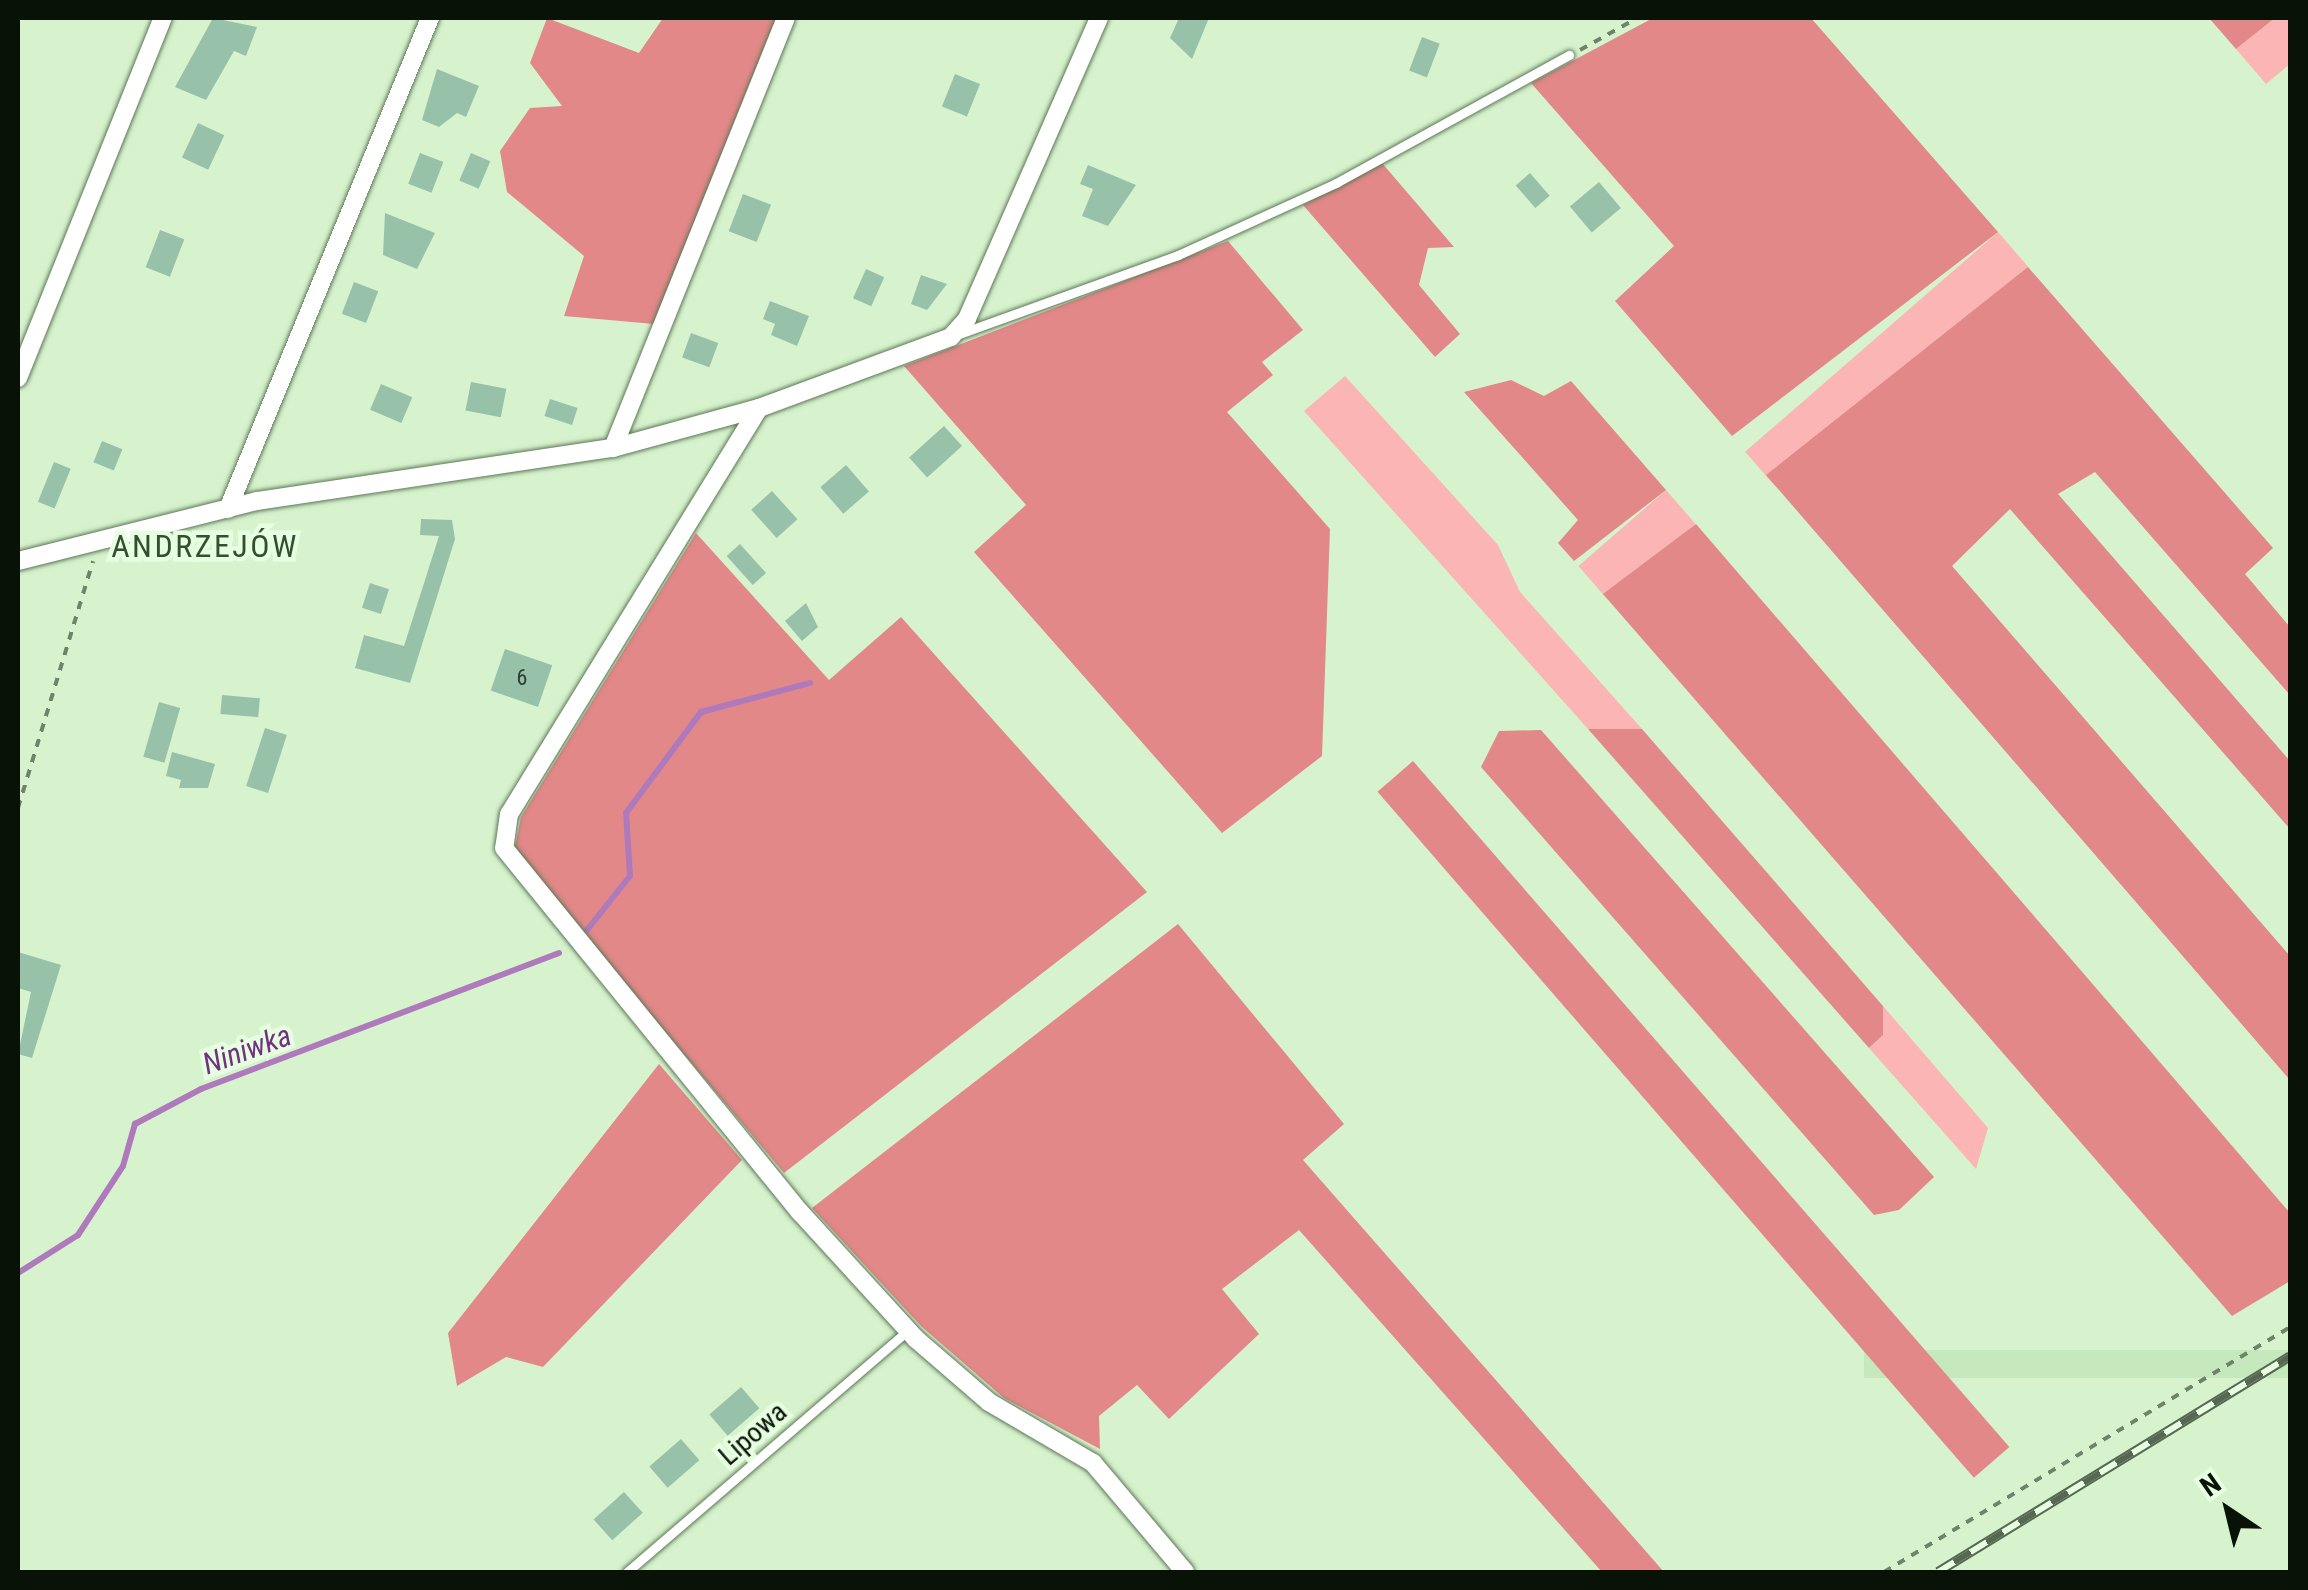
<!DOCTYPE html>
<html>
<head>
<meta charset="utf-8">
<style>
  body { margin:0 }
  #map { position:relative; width:2308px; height:1590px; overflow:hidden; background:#d6f3ce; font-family:"Roboto Condensed",sans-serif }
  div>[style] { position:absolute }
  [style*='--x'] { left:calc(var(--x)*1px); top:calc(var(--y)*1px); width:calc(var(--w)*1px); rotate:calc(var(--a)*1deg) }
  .built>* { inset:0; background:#c6e8bd; transform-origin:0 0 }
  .green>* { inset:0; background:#fab5b4; transform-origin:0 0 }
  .forest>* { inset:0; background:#e28889; transform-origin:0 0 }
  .stream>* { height:6px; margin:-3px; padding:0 3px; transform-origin:3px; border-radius:3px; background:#af7abc }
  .building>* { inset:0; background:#97c2a9; transform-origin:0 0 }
  .path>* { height:4px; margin-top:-2px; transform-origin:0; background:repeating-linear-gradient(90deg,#6f836a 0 8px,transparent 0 16px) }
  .roads { filter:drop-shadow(0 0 2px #5d7756) drop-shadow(0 0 2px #5d7756) }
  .service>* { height:9px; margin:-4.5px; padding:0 4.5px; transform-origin:4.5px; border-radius:4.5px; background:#fff }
  .minor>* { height:18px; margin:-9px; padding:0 9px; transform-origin:9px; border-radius:9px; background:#fff }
  .rail>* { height:10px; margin-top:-5px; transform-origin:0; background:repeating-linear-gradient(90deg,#e7ffe1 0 19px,#566752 0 38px); box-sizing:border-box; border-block:2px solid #566752 }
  span { translate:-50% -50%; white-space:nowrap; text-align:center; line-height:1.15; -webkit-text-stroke:9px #e7ffe1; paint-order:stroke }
  .number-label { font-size:22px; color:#2c3e2f }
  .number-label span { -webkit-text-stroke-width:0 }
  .street-label { font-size:28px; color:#081206 }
  .water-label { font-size:30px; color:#723282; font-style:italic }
  .quarter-label { font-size:32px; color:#364e30; letter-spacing:2.5px }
  .frame { position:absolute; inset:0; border:20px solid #081206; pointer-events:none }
  .north { position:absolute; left:2178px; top:1460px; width:100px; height:100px; -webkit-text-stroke:8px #e7ffe1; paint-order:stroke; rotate:325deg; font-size:28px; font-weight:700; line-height:40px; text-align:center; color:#081206 }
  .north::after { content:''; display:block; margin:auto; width:35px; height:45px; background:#081206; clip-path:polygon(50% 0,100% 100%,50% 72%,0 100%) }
</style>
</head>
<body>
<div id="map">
  <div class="built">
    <i style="left:2290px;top:1350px;width:28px;height:426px;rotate:90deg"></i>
  </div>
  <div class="green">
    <i style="clip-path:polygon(2275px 18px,2290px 18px,2290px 64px,2266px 84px,2236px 49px)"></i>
    <i style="left:1998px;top:232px;width:46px;height:335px;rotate:49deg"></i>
    <i style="clip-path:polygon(1345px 376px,1498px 545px,1520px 592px,1642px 729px,1588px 729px,1304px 411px)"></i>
    <i style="left:1666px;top:490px;width:45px;height:116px;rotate:49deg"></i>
    <i style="clip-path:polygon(1883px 1006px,1988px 1128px,1976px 1169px,1869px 1048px,1883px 1035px)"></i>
  </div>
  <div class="forest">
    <i style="clip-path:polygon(547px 18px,639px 53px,663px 18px,776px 18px,654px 324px,564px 316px,584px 256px,507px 192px,500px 151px,530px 108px,562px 106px,530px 63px)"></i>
    <i style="clip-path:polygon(1653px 18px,1811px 18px,1998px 232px,1732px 436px,1615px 301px,1674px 246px,1531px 83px)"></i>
    <i style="clip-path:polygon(2209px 18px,2275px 18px,2236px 49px)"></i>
    <i style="clip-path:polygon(1382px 163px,1454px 247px,1428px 248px,1419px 285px,1460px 334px,1435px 357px,1303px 205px)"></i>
    <i style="clip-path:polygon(1228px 241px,1303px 330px,1262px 362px,1273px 375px,1227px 412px,1330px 529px,1322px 756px,1222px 833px,974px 552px,1026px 505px,904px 366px)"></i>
    <i style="clip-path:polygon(2028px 267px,2273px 548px,2245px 574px,2290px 627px,2290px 695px,2095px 472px,2058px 494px,2290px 761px,2290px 829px,2010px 509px,1952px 566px,2290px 956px,2290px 1080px,1766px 475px)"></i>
    <i style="clip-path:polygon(1511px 380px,1544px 396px,1571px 381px,1666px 490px,1574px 561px,1558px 543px,1578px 520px,1464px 392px)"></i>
    <i style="clip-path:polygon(1696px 524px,2290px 1213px,2290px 1281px,2232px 1316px,1603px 594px)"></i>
    <i style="clip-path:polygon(696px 533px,829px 680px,901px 617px,1147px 892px,784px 1173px,514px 852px,521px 817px)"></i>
    <i style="clip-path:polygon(1588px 729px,1642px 729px,1883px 1006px,1883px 1035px,1869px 1048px)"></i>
    <i style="clip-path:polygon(1541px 730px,1934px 1177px,1899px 1210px,1874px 1215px,1481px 767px,1499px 731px)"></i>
    <i style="left:1413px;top:761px;width:909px;height:47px;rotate:49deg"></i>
    <i style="clip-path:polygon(1178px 924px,1344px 1124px,1303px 1160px,1664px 1572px,1602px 1572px,1299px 1230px,1222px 1289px,1259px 1334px,1169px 1419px,1137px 1385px,1099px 1416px,1100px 1449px,1004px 1398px,921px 1326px,812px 1208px)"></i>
    <i style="clip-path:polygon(659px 1064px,742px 1160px,543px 1367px,506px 1357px,457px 1386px,448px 1333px)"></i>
  </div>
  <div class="stream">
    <i style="--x:587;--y:930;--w:69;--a:-51.5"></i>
    <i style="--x:630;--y:876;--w:63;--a:-93.6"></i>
    <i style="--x:626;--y:813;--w:126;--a:-53.4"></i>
    <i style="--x:701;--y:712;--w:113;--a:-14.9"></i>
    <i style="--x:18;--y:1273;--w:71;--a:-32.3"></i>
    <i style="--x:78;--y:1235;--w:82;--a:-56.9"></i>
    <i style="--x:123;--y:1166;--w:44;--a:-74.1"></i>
    <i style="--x:135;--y:1124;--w:75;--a:-27.9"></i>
    <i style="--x:201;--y:1089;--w:383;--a:-20.8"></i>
  </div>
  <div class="building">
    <i style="clip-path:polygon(213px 18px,257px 27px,246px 56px,234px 51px,206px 100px,175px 87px)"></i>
    <i style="clip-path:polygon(1179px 18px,1209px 18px,1192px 59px,1170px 38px)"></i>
    <i style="left:1422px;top:37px;width:19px;height:36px;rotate:21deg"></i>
    <i style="clip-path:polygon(437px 69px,479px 86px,466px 117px,457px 113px,439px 127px,422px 120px)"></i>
    <i style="left:955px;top:74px;width:27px;height:35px;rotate:22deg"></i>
    <i style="left:198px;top:123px;width:29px;height:38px;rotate:25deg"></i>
    <i style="left:420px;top:153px;width:25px;height:33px;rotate:21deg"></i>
    <i style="left:471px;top:153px;width:21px;height:30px;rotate:23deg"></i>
    <i style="clip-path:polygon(1088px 165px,1136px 185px,1108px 226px,1082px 216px,1093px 189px,1080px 184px)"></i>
    <i style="left:1530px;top:173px;width:30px;height:19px;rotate:49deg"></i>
    <i style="left:1599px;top:182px;width:34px;height:38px;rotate:50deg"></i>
    <i style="left:743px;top:194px;width:30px;height:40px;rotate:21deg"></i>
    <i style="clip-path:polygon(385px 213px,435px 233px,417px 269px,383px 255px)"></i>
    <i style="left:160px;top:230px;width:26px;height:40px;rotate:21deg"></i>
    <i style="left:866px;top:269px;width:20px;height:32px;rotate:24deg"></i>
    <i style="clip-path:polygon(921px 275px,947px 284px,927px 310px,911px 304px)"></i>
    <i style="left:354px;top:282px;width:26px;height:34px;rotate:21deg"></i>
    <i style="clip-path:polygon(770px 301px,809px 316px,797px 346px,771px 335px,775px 324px,763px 319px)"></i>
    <i style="left:691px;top:333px;width:29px;height:26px;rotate:20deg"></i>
    <i style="left:471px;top:382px;width:36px;height:29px;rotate:11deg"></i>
    <i style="left:381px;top:384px;width:34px;height:28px;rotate:23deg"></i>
    <i style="left:550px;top:399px;width:29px;height:18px;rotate:18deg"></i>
    <i style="left:944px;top:426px;width:27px;height:47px;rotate:48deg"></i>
    <i style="left:102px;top:441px;width:22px;height:23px;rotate:22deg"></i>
    <i style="left:54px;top:462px;width:18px;height:43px;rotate:22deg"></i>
    <i style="left:846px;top:465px;width:35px;height:34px;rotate:49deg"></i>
    <i style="left:772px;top:491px;width:38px;height:28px;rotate:48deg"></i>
    <i style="clip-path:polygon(421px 519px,452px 520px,455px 539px,410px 683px,355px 668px,364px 635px,404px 646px,439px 536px,420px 535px)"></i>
    <i style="left:740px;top:544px;width:39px;height:18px;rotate:48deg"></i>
    <i style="left:370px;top:583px;width:20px;height:26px;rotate:18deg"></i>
    <i style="clip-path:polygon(806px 603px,818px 627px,802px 641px,785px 621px)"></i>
    <i style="left:505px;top:649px;width:50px;height:44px;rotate:19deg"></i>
    <i style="left:222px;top:695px;width:38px;height:19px;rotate:5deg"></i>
    <i style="left:159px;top:702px;width:22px;height:57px;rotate:16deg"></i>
    <i style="left:265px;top:728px;width:23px;height:61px;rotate:18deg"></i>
    <i style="clip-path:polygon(172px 752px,215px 764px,208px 788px,179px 788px,181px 780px,166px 776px)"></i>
    <i style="clip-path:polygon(18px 952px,61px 965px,32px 1058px,18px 1054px,31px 992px,18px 988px)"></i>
    <i style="left:741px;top:1387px;width:28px;height:42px;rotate:49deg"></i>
    <i style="left:681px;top:1439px;width:28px;height:42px;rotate:49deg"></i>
    <i style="left:624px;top:1492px;width:28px;height:41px;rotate:48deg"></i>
  </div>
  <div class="path">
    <i style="--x:1580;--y:50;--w:65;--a:-29.3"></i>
    <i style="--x:18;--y:808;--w:258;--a:-73.1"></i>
    <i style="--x:1884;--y:1572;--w:474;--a:-31.1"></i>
  </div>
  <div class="roads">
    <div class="service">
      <i style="--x:959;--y:334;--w:233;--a:-19.8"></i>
      <i style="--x:1178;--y:255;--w:174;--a:-24.5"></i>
      <i style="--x:1336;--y:183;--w:266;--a:-28.8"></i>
      <i style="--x:627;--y:1572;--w:369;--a:-40.7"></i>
    </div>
    <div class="minor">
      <i style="--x:1099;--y:18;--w:329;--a:113.7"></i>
      <i style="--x:967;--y:319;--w:24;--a:132"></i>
      <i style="--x:951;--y:337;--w:205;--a:159.7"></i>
      <i style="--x:759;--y:408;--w:477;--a:121.6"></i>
      <i style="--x:509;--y:814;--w:34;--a:98"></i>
      <i style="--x:504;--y:848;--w:469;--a:50.9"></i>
      <i style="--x:800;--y:1212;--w:172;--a:47.6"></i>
      <i style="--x:916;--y:1339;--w:96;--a:40.8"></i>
      <i style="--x:989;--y:1402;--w:121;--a:30.4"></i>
      <i style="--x:1093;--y:1463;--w:143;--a:49.8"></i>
      <i style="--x:18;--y:378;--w:388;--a:-68.1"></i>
      <i style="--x:613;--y:448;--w:463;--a:-68.1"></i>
      <i style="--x:228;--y:509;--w:531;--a:-67.64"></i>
      <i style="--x:18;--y:561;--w:246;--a:-14.1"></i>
      <i style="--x:257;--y:501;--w:360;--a:-8.5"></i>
      <i style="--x:613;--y:448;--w:151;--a:-15.3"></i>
    </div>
  </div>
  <div class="rail">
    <i style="--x:1938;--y:1572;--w:413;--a:-31.5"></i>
  </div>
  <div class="number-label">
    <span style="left:522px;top:678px">6</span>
  </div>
  <div class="street-label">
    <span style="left:753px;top:1434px;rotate:-41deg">Lipowa</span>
  </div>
  <div class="water-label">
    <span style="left:247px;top:1050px;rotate:-20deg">Niniwka</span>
  </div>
  <div class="quarter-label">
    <span style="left:205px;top:546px">ANDRZEJÓW</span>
  </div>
  <div class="frame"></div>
  <div class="north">N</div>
</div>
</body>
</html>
